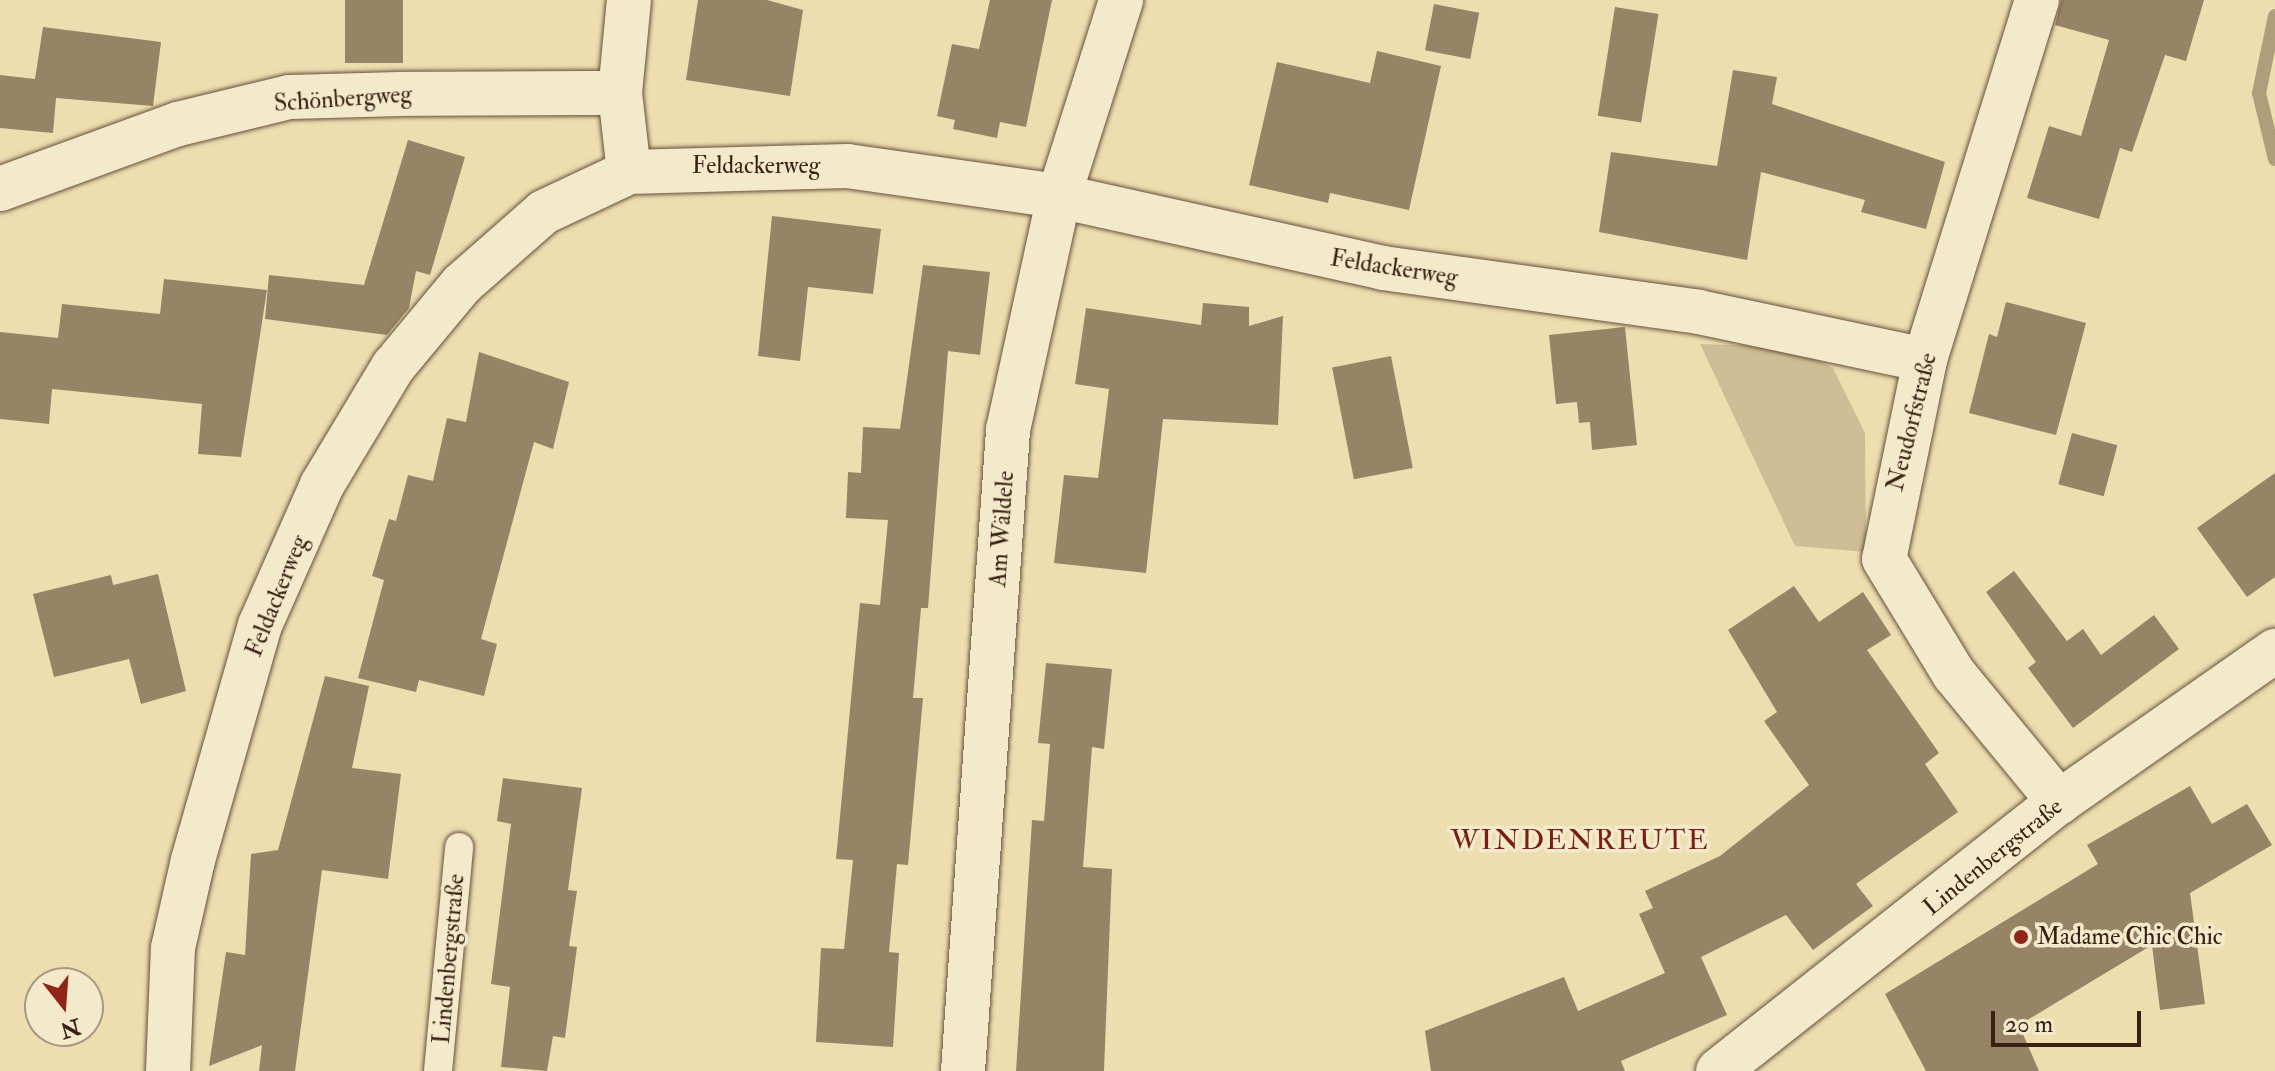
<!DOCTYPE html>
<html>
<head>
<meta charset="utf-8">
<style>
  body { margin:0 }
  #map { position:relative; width:2275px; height:1071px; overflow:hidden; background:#eddeb0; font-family:"IM FELL Double Pica",serif }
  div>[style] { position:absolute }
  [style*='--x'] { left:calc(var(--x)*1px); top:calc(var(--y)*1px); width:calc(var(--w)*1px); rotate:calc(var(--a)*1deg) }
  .green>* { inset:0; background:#cfbe95 }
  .stream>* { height:14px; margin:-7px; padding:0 7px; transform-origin:7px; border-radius:7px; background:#b09d7b }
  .building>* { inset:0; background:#978365; transform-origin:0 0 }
  .roads { filter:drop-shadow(0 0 2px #67503b) drop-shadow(0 0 2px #67503b) }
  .service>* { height:28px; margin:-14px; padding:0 14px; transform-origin:14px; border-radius:14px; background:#f3eacc }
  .minor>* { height:44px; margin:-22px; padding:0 22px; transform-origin:22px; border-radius:22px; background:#f3eacc }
  .dots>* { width:22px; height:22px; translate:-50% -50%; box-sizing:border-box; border:4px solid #f3eacc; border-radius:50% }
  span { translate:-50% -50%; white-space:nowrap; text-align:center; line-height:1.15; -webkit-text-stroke:7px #f3eacc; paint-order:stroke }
  .street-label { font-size:24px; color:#3a2014 }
  .poi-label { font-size:24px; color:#3a2014 }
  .left { translate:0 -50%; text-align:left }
  .quarter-label { font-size:28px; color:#7a1f14; letter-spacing:2px }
  .north { position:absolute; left:24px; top:967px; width:80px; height:80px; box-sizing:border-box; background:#f3eacc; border:2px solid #a99982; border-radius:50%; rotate:163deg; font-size:22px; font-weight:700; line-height:32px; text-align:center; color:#3a2014 }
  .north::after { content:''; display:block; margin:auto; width:28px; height:36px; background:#8f2418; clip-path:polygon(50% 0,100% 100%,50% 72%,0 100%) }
  .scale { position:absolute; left:1991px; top:1011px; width:150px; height:36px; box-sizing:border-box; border:4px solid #3a2014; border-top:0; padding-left:10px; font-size:24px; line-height:28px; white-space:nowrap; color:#3a2014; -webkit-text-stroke:6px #f3eacc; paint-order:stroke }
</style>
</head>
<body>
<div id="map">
  <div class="green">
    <i style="clip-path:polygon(1700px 344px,1793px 347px,1833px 368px,1865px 433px,1866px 552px,1795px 546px)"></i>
  </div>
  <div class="stream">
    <i style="--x:2275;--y:16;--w:79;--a:101.7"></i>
    <i style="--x:2259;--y:93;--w:68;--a:76.4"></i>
  </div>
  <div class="building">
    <i style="left:345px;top:0;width:58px;height:63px"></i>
    <i style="clip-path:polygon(698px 0,767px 0,803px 10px,790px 96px,686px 80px)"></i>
    <i style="clip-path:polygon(990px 0,1052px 0,1026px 127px,1000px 122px,997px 138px,953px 129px,955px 120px,937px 116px,952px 44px,979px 49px)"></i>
    <i style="clip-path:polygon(2061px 0,2204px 0,2186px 61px,2165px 55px,2132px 152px,2120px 148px,2099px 219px,2027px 198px,2049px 126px,2081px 136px,2109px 40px,2055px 25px)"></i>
    <i style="left:1434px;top:4px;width:46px;height:47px;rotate:11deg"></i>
    <i style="left:1615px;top:7px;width:44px;height:110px;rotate:9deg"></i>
    <i style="clip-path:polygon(43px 27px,161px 42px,153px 106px,56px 98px,53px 133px,0 128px,0 75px,35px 79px)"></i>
    <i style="clip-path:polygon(1377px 51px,1441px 66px,1409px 210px,1330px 193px,1328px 203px,1249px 185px,1277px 62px,1370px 83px)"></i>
    <i style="clip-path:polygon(1733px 70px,1777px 77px,1772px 104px,1945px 162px,1926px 229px,1861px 212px,1865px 200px,1761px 172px,1747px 260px,1599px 232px,1611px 152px,1717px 166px)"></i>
    <i style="clip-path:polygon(408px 140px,465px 157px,430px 275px,416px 271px,409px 308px,387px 335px,265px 319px,269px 275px,364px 285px)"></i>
    <i style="clip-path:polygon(772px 216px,881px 229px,873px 294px,808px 287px,800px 361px,758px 356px)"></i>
    <i style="clip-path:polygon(923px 265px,990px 272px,980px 355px,948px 351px,928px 608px,921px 608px,913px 698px,923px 698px,908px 865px,897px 864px,889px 952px,899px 953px,893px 1047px,816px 1042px,821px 948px,844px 949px,853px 860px,836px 859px,860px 603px,880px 605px,888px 520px,846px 518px,848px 472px,861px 473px,863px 427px,900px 429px)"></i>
    <i style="clip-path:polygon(164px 279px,267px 290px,241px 457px,198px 454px,202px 404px,52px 389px,49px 424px,0 419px,0 332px,58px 338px,62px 304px,160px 314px)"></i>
    <i style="clip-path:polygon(2006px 302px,2086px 323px,2056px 435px,1969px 413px,1989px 334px,1997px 337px)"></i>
    <i style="clip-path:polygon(1203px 303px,1249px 307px,1249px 326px,1283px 316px,1278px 425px,1163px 419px,1146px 573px,1054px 563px,1064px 475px,1098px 478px,1109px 389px,1075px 384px,1086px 308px,1201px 325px)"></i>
    <i style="clip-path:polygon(1625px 327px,1637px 445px,1592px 450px,1590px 422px,1579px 423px,1577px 402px,1556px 404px,1549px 335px)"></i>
    <i style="clip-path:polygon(479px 352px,569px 382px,553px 449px,534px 442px,481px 639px,497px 644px,484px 696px,419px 680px,416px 692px,358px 678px,384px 580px,372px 576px,389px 519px,396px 521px,408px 475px,433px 481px,447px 418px,466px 422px)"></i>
    <i style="left:1391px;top:356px;width:114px;height:60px;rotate:79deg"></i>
    <i style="left:2072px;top:433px;width:47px;height:53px;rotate:15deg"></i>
    <i style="clip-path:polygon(2275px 473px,2275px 577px,2247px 597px,2197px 528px)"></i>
    <i style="clip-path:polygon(2014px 571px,2067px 641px,2083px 629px,2101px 655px,2154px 615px,2179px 649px,2073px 728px,2028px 668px,2036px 662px,1986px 592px)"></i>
    <i style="clip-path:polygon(158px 574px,186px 691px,141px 704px,129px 659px,54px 677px,33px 594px,111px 575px,113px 585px)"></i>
    <i style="clip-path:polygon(1794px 586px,1819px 622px,1863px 592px,1891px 635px,1867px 650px,1939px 753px,1925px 764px,1958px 812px,1856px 884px,1873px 906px,1813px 950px,1786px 915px,1701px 957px,1727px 1015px,1621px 1061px,1625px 1071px,1431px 1071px,1425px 1031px,1564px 977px,1578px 1011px,1665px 973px,1639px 914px,1653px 908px,1645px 891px,1720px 856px,1809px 785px,1764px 721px,1777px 712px,1728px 630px)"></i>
    <i style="clip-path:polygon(1046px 663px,1112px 669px,1104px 749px,1092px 747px,1083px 867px,1112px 869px,1104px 1071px,1016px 1071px,1032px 820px,1044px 821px,1050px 744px,1038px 743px)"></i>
    <i style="clip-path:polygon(325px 676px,369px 686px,352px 768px,401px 774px,388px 879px,322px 870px,295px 1071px,259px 1071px,262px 1045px,209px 1066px,226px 952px,245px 955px,251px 854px,278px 850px)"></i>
    <i style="clip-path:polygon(503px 778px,582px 788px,568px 890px,577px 891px,569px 946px,577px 947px,565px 1038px,553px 1036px,547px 1071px,501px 1067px,510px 987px,491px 984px,511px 824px,497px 821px)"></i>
    <i style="clip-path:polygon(2190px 786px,2212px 824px,2247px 804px,2272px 845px,2190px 893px,2205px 1004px,2160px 1010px,2152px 945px,2019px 1025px,2039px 1071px,1926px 1071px,1885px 994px,2098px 864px,2087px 845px)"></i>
  </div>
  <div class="roads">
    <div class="service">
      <i style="--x:438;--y:1071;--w:225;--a:-84.6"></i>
    </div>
    <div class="minor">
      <i style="--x:2037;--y:0;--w:377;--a:107.3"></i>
      <i style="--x:1925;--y:360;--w:203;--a:101.6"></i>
      <i style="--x:1884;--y:559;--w:135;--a:58.7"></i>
      <i style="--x:1954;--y:674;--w:166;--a:50.6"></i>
      <i style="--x:620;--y:93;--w:93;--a:-84.5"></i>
      <i style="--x:0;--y:189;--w:189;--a:-20.1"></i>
      <i style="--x:178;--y:124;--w:115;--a:-13.6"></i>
      <i style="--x:290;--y:97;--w:110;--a:-1.6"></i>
      <i style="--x:400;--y:94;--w:220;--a:-0.3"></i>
      <i style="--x:620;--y:93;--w:80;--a:83.5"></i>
      <i style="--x:168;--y:1071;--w:123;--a:-87.7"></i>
      <i style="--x:173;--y:948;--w:90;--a:-77.2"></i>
      <i style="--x:193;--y:860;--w:244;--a:-74.1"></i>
      <i style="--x:260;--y:625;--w:153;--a:-66.1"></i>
      <i style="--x:322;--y:485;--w:138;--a:-59"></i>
      <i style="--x:393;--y:367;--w:108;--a:-50.3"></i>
      <i style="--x:462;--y:284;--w:109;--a:-41.3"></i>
      <i style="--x:544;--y:212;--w:94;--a:-25.2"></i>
      <i style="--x:629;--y:172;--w:218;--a:-1.6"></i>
      <i style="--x:847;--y:166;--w:214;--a:8.1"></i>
      <i style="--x:1059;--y:196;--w:332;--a:12.5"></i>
      <i style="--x:1383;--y:268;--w:319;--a:7.9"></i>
      <i style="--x:1699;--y:312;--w:231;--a:12"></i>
      <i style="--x:963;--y:1071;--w:643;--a:-85.98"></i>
      <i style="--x:1008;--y:430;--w:239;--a:-77.7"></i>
      <i style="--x:1059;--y:196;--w:206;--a:-72.4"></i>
      <i style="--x:1718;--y:1071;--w:434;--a:-38.3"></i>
      <i style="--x:2059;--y:802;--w:264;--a:-35"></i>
    </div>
  </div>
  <div class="dots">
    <i style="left:2021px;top:937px;background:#8f2418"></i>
  </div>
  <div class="street-label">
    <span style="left:343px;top:99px;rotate:-4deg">Schönbergweg</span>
    <span style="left:756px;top:166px">Feldackerweg</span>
    <span style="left:1394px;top:268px;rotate:9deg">Feldackerweg</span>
    <span style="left:1912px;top:422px;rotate:-76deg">Neudorfstraße</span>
    <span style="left:1002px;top:529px;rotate:-86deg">Am Wäldele</span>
    <span style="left:277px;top:596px;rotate:-68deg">Feldackerweg</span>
    <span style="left:1993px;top:857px;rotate:-39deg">Lindenbergstraße</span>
    <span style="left:449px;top:959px;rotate:-85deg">Lindenbergstraße</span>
  </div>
  <div class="poi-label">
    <span class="left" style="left:2037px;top:937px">Madame Chic Chic</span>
  </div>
  <div class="quarter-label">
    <span style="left:1580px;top:841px">WINDENREUTE</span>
  </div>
  <div class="north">N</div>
  <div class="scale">20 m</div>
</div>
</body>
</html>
